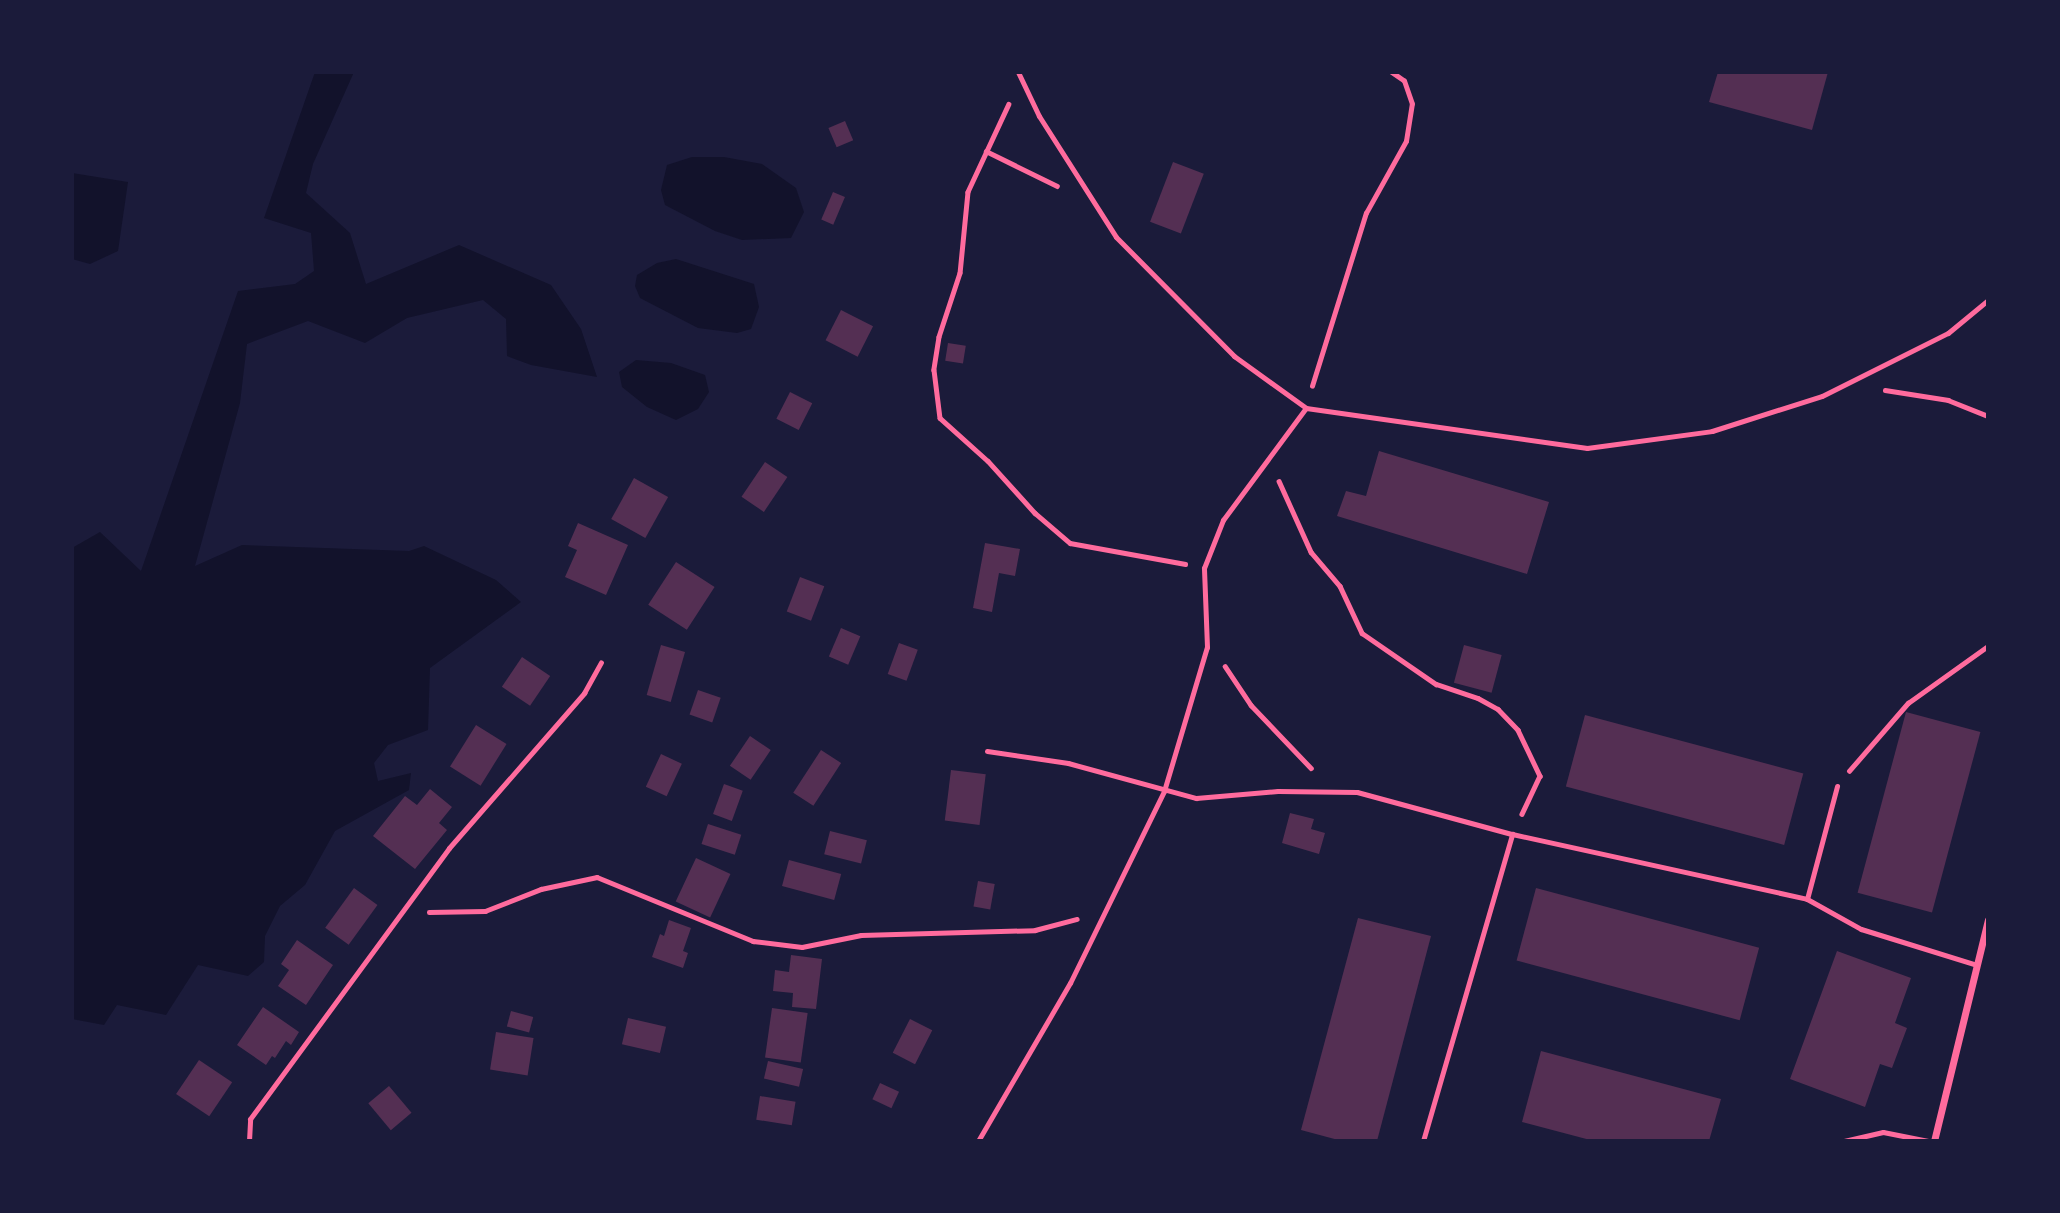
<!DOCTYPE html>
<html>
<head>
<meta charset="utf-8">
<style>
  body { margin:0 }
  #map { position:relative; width:2060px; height:1213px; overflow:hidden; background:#1b1b3a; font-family:"PT Sans Narrow",sans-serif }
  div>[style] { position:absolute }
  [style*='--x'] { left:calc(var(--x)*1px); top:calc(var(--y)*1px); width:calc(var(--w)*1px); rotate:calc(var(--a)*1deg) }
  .water>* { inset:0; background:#12122b }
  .building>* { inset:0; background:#542f53; transform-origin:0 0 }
  .path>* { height:4.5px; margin:-2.25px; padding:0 2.25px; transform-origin:2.25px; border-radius:2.25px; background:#ff6b9d }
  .service>* { height:5px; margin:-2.5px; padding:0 2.5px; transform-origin:2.5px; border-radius:2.5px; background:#ff6b9d }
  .minor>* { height:7px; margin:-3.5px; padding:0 3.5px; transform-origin:3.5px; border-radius:3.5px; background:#ff6b9d }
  span { translate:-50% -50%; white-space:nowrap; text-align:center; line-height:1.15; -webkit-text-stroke:6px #1b1b3a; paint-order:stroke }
  .frame { position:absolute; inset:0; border:74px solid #1b1b3a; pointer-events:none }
</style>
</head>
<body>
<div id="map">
  <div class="water">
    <i style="clip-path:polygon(315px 72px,354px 72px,313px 164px,306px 193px,350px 233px,366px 284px,459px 245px,551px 285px,581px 329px,597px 377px,531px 365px,507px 356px,506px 319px,483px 300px,407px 318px,365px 343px,308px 321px,247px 344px,240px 403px,195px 566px,242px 545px,409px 551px,424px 546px,496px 580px,521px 602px,430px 668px,428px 730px,388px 745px,374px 763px,378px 781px,411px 773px,409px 790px,335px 831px,305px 885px,280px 906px,265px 936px,264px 962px,248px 976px,198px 965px,166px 1015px,117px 1005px,104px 1025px,72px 1019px,72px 548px,100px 532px,141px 571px,238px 291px,295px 284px,314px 271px,311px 233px,264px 218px)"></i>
    <i style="clip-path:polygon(692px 157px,724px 157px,762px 164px,796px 188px,804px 212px,791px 238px,742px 240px,715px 231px,665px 205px,661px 190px,667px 165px)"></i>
    <i style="clip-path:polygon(72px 173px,128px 182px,118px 251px,90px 264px,72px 259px)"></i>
    <i style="clip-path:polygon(676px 259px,754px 284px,759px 307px,751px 329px,737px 333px,698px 328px,640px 298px,635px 286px,637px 275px,657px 263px)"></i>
    <i style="clip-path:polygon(636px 360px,671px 363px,705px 375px,709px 392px,698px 409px,676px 420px,647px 407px,622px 387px,619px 372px)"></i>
  </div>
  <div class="building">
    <i style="clip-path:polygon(1718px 72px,1828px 72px,1812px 130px,1709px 102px)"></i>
    <i style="left:845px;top:121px;width:21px;height:18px;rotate:67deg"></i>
    <i style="left:1173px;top:162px;width:33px;height:64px;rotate:21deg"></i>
    <i style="left:833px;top:192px;width:13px;height:30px;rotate:23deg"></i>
    <i style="left:841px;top:310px;width:36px;height:34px;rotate:27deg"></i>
    <i style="left:948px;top:343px;width:18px;height:18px;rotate:9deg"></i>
    <i style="left:790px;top:392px;width:25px;height:30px;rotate:27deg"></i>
    <i style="clip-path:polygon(1379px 451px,1549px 502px,1527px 574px,1337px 516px,1346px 491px,1366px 496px)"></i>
    <i style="left:765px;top:462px;width:27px;height:42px;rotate:34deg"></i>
    <i style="left:634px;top:478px;width:39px;height:47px;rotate:29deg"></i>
    <i style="clip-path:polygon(578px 523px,628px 545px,606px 595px,565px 577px,577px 550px,568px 546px)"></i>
    <i style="clip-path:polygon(985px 543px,1020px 549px,1015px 576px,999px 573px,992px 612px,973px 608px)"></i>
    <i style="left:676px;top:562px;width:46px;height:51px;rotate:33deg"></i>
    <i style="left:800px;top:577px;width:26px;height:37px;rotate:21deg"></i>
    <i style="left:841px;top:628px;width:21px;height:31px;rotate:23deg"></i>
    <i style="left:899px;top:643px;width:20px;height:33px;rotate:20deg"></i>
    <i style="left:661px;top:645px;width:25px;height:52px;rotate:16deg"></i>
    <i style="left:1464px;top:645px;width:39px;height:39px;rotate:15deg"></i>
    <i style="left:522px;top:657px;width:34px;height:36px;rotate:34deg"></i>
    <i style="left:698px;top:690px;width:24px;height:26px;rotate:19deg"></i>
    <i style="left:1906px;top:712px;width:77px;height:187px;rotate:15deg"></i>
    <i style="left:1585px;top:715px;width:226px;height:74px;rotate:15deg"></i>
    <i style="left:476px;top:725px;width:36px;height:49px;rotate:32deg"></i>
    <i style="left:750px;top:736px;width:25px;height:36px;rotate:34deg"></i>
    <i style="left:821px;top:750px;width:24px;height:51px;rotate:33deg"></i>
    <i style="left:661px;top:754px;width:23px;height:36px;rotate:25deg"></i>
    <i style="left:951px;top:770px;width:35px;height:51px;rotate:7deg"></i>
    <i style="left:724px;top:784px;width:20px;height:32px;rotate:20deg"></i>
    <i style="clip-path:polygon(430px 789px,452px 807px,439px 823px,447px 830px,415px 869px,373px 836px,405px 796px,417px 805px)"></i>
    <i style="clip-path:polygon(1290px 813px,1314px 819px,1311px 829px,1325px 833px,1319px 854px,1282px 843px)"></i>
    <i style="left:708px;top:824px;width:35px;height:21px;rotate:18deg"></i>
    <i style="left:830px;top:831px;width:38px;height:24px;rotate:14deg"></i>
    <i style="left:696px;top:858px;width:38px;height:48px;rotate:25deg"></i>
    <i style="left:789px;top:860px;width:54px;height:27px;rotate:15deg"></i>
    <i style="left:978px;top:881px;width:17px;height:26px;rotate:10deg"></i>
    <i style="left:354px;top:888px;width:29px;height:49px;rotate:36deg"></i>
    <i style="left:1536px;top:888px;width:231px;height:75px;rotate:15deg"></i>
    <i style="clip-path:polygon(1358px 918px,1431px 936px,1377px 1141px,1342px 1141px,1301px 1130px)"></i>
    <i style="clip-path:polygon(669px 920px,691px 928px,683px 951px,688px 953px,683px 968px,652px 957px,660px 934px,664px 936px)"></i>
    <i style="clip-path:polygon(297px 940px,333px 965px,306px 1005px,278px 986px,289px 970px,281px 964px)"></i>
    <i style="clip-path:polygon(1837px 951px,1911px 978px,1895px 1023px,1907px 1028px,1892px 1068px,1880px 1064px,1865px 1107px,1790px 1079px)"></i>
    <i style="clip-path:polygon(791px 955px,822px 959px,816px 1009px,792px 1007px,793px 993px,773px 991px,775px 970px,789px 972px)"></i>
    <i style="clip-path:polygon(263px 1007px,299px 1032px,291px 1045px,286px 1041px,275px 1058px,272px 1056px,266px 1065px,237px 1045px)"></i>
    <i style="left:772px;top:1008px;width:36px;height:50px;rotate:8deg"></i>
    <i style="left:511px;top:1011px;width:23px;height:16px;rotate:15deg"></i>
    <i style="left:628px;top:1018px;width:39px;height:27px;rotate:13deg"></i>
    <i style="left:910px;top:1019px;width:25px;height:38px;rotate:27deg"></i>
    <i style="left:496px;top:1032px;width:38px;height:38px;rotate:9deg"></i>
    <i style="clip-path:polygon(1541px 1051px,1721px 1099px,1709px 1141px,1594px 1141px,1522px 1122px)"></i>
    <i style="left:199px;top:1060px;width:40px;height:41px;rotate:34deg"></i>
    <i style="left:768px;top:1061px;width:36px;height:18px;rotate:13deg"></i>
    <i style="left:880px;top:1083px;width:21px;height:18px;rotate:25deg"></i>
    <i style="left:389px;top:1086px;width:35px;height:27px;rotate:50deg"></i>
    <i style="left:760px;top:1096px;width:36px;height:24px;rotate:9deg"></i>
  </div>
  <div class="path">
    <i style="--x:1009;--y:104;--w:97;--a:115"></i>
    <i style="--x:968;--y:192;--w:81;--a:95.6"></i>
    <i style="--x:960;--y:273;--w:67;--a:108.2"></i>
    <i style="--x:939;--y:337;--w:33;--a:99"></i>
    <i style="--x:934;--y:370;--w:48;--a:82.9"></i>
    <i style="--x:940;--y:418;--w:64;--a:41.9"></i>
    <i style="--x:988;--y:461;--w:70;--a:47.9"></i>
    <i style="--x:1035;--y:513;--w:46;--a:40.6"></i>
    <i style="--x:1070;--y:543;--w:117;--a:10.3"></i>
    <i style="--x:986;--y:151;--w:79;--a:26.2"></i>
    <i style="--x:1312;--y:386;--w:181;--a:-72.7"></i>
    <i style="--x:1366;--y:213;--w:82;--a:-60.9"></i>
    <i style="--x:1406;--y:141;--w:37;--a:-81"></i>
    <i style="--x:1412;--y:104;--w:24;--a:-109"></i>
    <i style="--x:1404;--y:81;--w:16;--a:-145"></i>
    <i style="--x:1885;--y:390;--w:64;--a:9"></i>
    <i style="--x:1948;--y:400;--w:43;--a:21.8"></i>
    <i style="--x:1279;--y:481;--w:78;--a:65.7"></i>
    <i style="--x:1311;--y:552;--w:45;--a:49.5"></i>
    <i style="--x:1340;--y:586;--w:52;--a:64.9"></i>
    <i style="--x:1362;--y:633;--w:90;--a:34.6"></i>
    <i style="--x:1436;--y:684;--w:44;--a:18.4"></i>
    <i style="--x:1478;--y:698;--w:23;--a:29"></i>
    <i style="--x:1498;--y:709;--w:29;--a:46"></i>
    <i style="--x:1518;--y:730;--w:51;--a:64.4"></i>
    <i style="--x:1540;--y:776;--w:42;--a:115.3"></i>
    <i style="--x:1225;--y:666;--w:47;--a:56.3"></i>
    <i style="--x:1251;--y:705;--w:87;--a:46.4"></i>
    <i style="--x:1849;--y:771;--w:90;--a:-49.1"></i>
    <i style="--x:1908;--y:703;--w:98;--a:-35.5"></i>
    <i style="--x:429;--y:912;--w:56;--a:-1"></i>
    <i style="--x:485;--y:911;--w:60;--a:-21.4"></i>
    <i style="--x:541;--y:889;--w:57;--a:-12.1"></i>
    <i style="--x:597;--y:877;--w:169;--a:22.3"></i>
    <i style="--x:753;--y:941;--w:49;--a:7"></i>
    <i style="--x:802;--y:947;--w:60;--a:-11.5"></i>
    <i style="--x:861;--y:935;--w:174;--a:-1.6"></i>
    <i style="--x:1035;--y:930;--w:43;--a:-14.7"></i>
  </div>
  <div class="service">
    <i style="--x:1018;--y:72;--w:49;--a:64.5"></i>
    <i style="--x:1039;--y:116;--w:143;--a:57.5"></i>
    <i style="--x:1116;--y:237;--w:168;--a:45.2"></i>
    <i style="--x:1234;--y:356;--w:89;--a:35.8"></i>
    <i style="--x:987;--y:751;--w:82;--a:8.4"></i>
    <i style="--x:1068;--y:763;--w:133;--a:15.3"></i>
    <i style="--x:1196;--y:798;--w:82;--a:-4.9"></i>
    <i style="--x:1278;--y:791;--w:79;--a:0.7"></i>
    <i style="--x:1357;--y:792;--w:161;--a:15.2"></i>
    <i style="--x:1807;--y:899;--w:117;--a:-75.1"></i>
    <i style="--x:249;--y:1141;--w:22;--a:-87"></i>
    <i style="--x:250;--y:1119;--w:336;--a:-53.7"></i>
    <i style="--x:449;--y:848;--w:206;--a:-48.9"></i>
    <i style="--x:584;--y:693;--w:35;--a:-61"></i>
    <i style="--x:978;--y:1141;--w:183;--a:-59.8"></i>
    <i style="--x:1070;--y:983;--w:214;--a:-63.9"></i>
    <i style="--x:1164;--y:791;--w:150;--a:-73.4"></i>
    <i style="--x:1207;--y:647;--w:79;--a:-92.2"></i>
    <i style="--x:1204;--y:568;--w:52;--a:-68.4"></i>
    <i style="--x:1223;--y:520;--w:139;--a:-53.5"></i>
    <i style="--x:1306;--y:408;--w:284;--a:8.1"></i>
    <i style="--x:1587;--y:448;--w:126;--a:-7.7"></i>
    <i style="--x:1712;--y:431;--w:115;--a:-17.7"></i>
    <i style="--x:1822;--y:396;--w:141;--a:-26.6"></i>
    <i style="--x:1948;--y:333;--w:52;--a:-39.5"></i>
    <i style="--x:1423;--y:1141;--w:320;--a:-73.8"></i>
    <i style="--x:1512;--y:834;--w:302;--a:12.4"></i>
    <i style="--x:1807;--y:899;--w:62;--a:29.1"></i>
    <i style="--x:1861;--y:929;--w:121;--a:17.2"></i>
    <i style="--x:1844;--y:1141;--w:40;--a:-13"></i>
    <i style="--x:1883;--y:1132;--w:46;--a:11.3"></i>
  </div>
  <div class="minor">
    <i style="--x:1934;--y:1141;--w:228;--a:-76.3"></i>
  </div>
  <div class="frame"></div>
</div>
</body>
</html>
